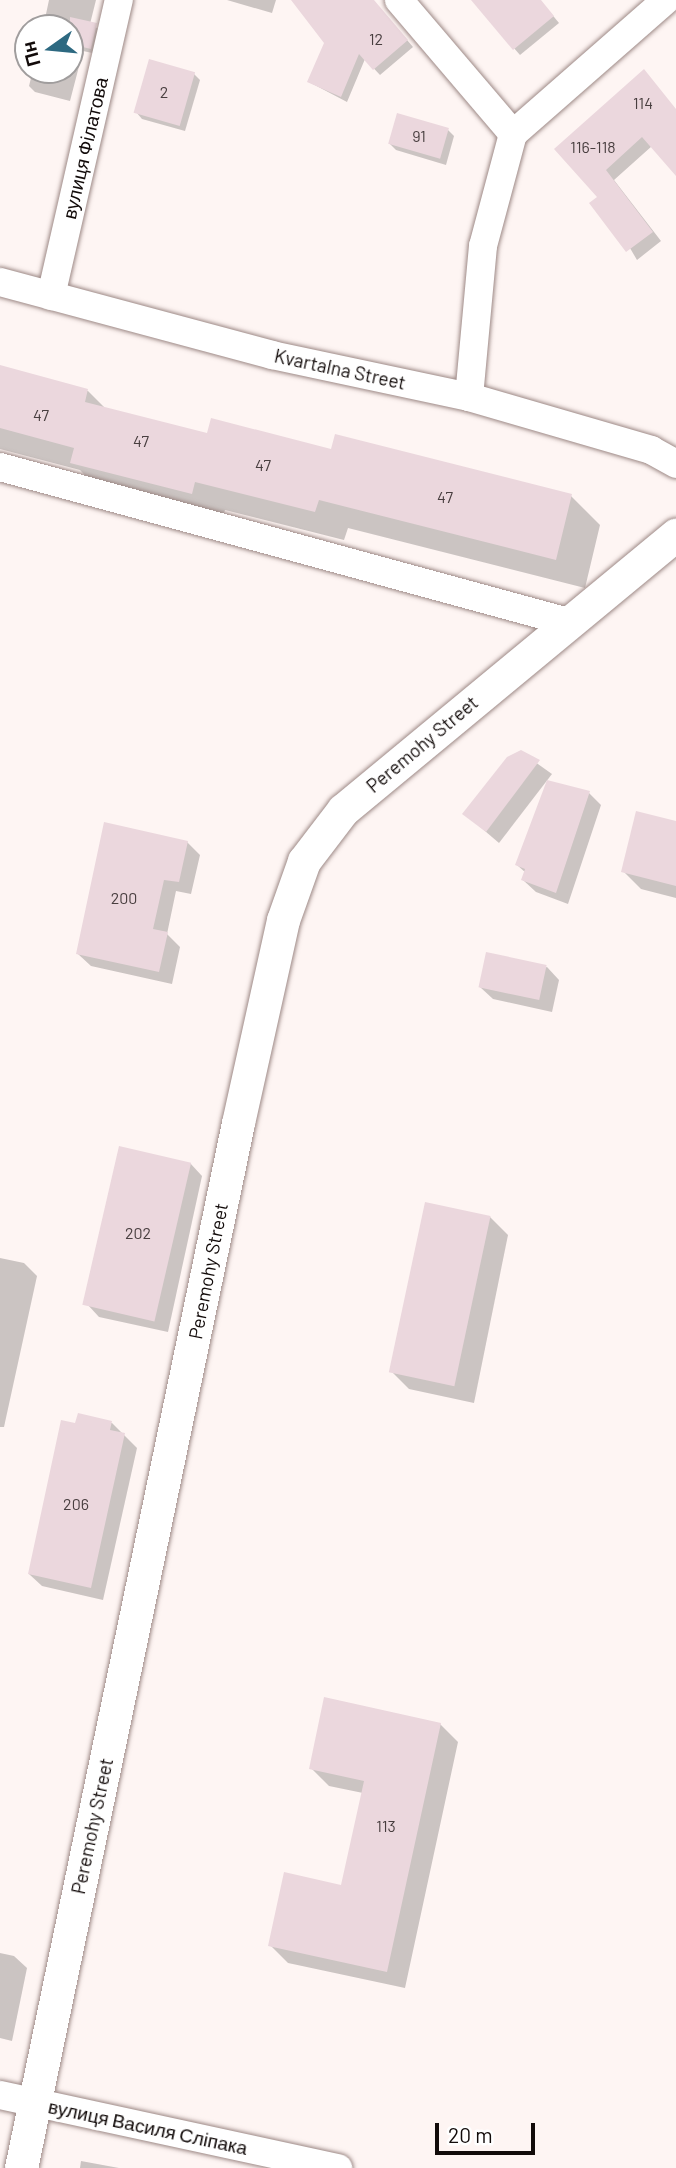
<!DOCTYPE html>
<html>
<head>
<meta charset="utf-8">
<style>
  body { margin:0 }
  #map { position:relative; width:676px; height:2168px; overflow:hidden; background:#fef5f3; font-family:Barlow,sans-serif }
  div>[style] { position:absolute }
  [style*='--x'] { left:calc(var(--x)*1px); top:calc(var(--y)*1px); width:calc(var(--w)*1px); rotate:calc(var(--a)*1deg) }
  .shadow>* { inset:0; background:#0003 }
  .building>* { inset:0; background:#ebd7dd; transform-origin:0 0 }
  .roads { filter:drop-shadow(0 0 2px #9d8986) drop-shadow(0 0 2px #9d8986) }
  .minor>* { height:28px; margin:-14px; padding:0 14px; transform-origin:14px; border-radius:14px; background:#fff }
  .tertiary>* { height:33px; margin:-16.5px; padding:0 16.5px; transform-origin:16.5px; border-radius:16.5px; background:#fff }
  span { translate:-50% -50%; white-space:nowrap; text-align:center; line-height:1.15; -webkit-text-stroke:5px #fff; paint-order:stroke }
  .number-label { font-size:16px; color:#483e3f }
  .number-label span { -webkit-text-stroke-width:0 }
  .street-label { font-size:19px; color:#120b0a }
  .north { position:absolute; left:14px; top:14px; width:70px; height:70px; box-sizing:border-box; background:#fff; border:2px solid #a09d9d; border-radius:50%; rotate:255deg; font-size:19px; font-weight:700; line-height:28px; text-align:center; color:#120b0a }
  .north::after { content:''; display:block; margin:auto; width:24px; height:32px; background:#2d6981; clip-path:polygon(50% 0,100% 100%,50% 72%,0 100%) }
  .scale { position:absolute; left:435px; top:2123px; width:100px; height:32px; box-sizing:border-box; border:4px solid #120b0a; border-top:0; padding-left:9px; font-size:21px; line-height:24px; white-space:nowrap; color:#120b0a; -webkit-text-stroke:5px #fff; paint-order:stroke }
</style>
</head>
<body>
<div id="map">
  <div class="shadow">
    <i style="clip-path:polygon(49px 0,96px 0,90px 24px,102px 31px,97px 54px,83px 51px,70px 101px,35px 92px,29px 86px,33px 70px,70px 70px,70px 28px,43px 28px)"></i>
    <i style="clip-path:polygon(227px 0,276px 0,272px 13px)"></i>
    <i style="clip-path:polygon(294px 0,373px 0,413px 47px,380px 75px,365px 59px,347px 102px,309px 82px,326px 43px)"></i>
    <i style="clip-path:polygon(493px 0,540px 0,559px 23px,520px 55px,481px 10px)"></i>
    <i style="clip-path:polygon(194px 74px,200px 80px,185px 131px,142px 119px,136px 112px)"></i>
    <i style="clip-path:polygon(676px 109px,676px 173px,652px 146px,614px 180px,661px 241px,637px 260px,600px 197px,557px 149px)"></i>
    <i style="clip-path:polygon(448px 130px,454px 136px,446px 165px,396px 150px,390px 144px)"></i>
    <i style="clip-path:polygon(0 367px,88px 391px,106px 409px,209px 435px,333px 451px,571px 496px,600px 525px,585px 588px,348px 528px,344px 540px,225px 510px,221px 522px,101px 492px,80px 470px,0 449px)"></i>
    <i style="clip-path:polygon(521px 752px,552px 774px,499px 843px,465px 814px)"></i>
    <i style="clip-path:polygon(589px 793px,601px 805px,568px 904px,536px 892px,523px 880px,526px 873px,517px 865px)"></i>
    <i style="clip-path:polygon(676px 823px,676px 898px,641px 889px,623px 871px)"></i>
    <i style="clip-path:polygon(187px 842px,200px 855px,191px 894px,176px 891px,167px 934px,180px 947px,172px 984px,91px 966px,78px 954px)"></i>
    <i style="clip-path:polygon(547px 967px,559px 980px,552px 1012px,493px 999px,480px 987px)"></i>
    <i style="clip-path:polygon(190px 1163px,202px 1176px,168px 1332px,99px 1317px,87px 1304px)"></i>
    <i style="clip-path:polygon(490px 1217px,508px 1235px,474px 1403px,409px 1389px,391px 1371px)"></i>
    <i style="clip-path:polygon(0 1258px,24px 1263px,37px 1276px,4px 1427px,0 1427px)"></i>
    <i style="clip-path:polygon(112px 1423px,137px 1448px,103px 1600px,42px 1586px,29px 1574px,77px 1425px)"></i>
    <i style="clip-path:polygon(440px 1724px,458px 1742px,405px 1988px,288px 1963px,270px 1945px,342px 1887px,363px 1793px,329px 1786px,311px 1768px)"></i>
    <i style="clip-path:polygon(0 1953px,14px 1956px,27px 1968px,12px 2041px,0 2038px)"></i>
    <i style="clip-path:polygon(81px 2161px,119px 2168px,80px 2168px)"></i>
  </div>
  <div class="building">
    <i style="clip-path:polygon(291px 0,374px 0,408px 40px,373px 70px,359px 54px,341px 97px,307px 82px,324px 43px)"></i>
    <i style="clip-path:polygon(471px 0,541px 0,554px 16px,513px 50px)"></i>
    <i style="clip-path:polygon(70px 17px,97px 23px,91px 49px,70px 44px)"></i>
    <i style="left:149px;top:59px;width:48px;height:56px;rotate:16deg"></i>
    <i style="clip-path:polygon(644px 69px,676px 109px,676px 176px,642px 137px,606px 170px,653px 232px,626px 252px,589px 203px,597px 197px,554px 149px)"></i>
    <i style="left:397px;top:113px;width:54px;height:32px;rotate:16deg"></i>
    <i style="clip-path:polygon(0 365px,88px 389px,85px 402px,207px 433px,211px 418px,331px 449px,335px 434px,572px 494px,556px 560px,319px 500px,315px 512px,195px 482px,192px 494px,70px 463px,74px 448px,0 428px)"></i>
    <i style="clip-path:polygon(521px 750px,540px 760px,486px 832px,462px 814px,507px 757px)"></i>
    <i style="clip-path:polygon(547px 780px,590px 791px,556px 893px,521px 880px,525px 869px,515px 865px)"></i>
    <i style="clip-path:polygon(636px 811px,676px 821px,676px 886px,621px 872px)"></i>
    <i style="clip-path:polygon(104px 822px,188px 841px,179px 882px,164px 880px,153px 929px,168px 932px,159px 972px,76px 954px)"></i>
    <i style="left:486px;top:952px;width:62px;height:36px;rotate:12deg"></i>
    <i style="left:119px;top:1146px;width:74px;height:163px;rotate:13deg"></i>
    <i style="left:425px;top:1202px;width:67px;height:174px;rotate:12deg"></i>
    <i style="clip-path:polygon(78px 1413px,112px 1421px,110px 1430px,125px 1433px,91px 1588px,28px 1574px,61px 1420px,75px 1423px)"></i>
    <i style="clip-path:polygon(324px 1697px,441px 1723px,387px 1972px,268px 1946px,284px 1872px,341px 1885px,364px 1781px,309px 1769px)"></i>
  </div>
  <div class="roads">
    <div class="minor">
      <i style="--x:399;--y:0;--w:176;--a:49.6"></i>
      <i style="--x:0;--y:282;--w:282;--a:15"></i>
      <i style="--x:272;--y:355;--w:201;--a:12"></i>
      <i style="--x:469;--y:397;--w:190;--a:16.2"></i>
      <i style="--x:651;--y:450;--w:29;--a:29"></i>
      <i style="--x:51;--y:296;--w:304;--a:-77.1"></i>
      <i style="--x:469;--y:397;--w:152;--a:-84.7"></i>
      <i style="--x:483;--y:246;--w:116;--a:-75"></i>
      <i style="--x:513;--y:134;--w:203;--a:-41.2"></i>
      <i style="--x:0;--y:467;--w:589;--a:15.26"></i>
      <i style="--x:0;--y:2095;--w:346;--a:12.2"></i>
    </div>
    <div class="tertiary">
      <i style="--x:21;--y:2168;--w:1067;--a:-78.27"></i>
      <i style="--x:238;--y:1123;--w:208;--a:-77.5"></i>
      <i style="--x:283;--y:920;--w:63;--a:-70.4"></i>
      <i style="--x:304;--y:861;--w:64;--a:-52.6"></i>
      <i style="--x:343;--y:810;--w:432;--a:-39.6"></i>
    </div>
  </div>
  <div class="number-label">
    <span style="left:376px;top:39px">12</span>
    <span style="left:164px;top:92px">2</span>
    <span style="left:643px;top:103px">114</span>
    <span style="left:419px;top:136px">91</span>
    <span style="left:593px;top:147px">116-118</span>
    <span style="left:41px;top:415px">47</span>
    <span style="left:141px;top:441px">47</span>
    <span style="left:263px;top:465px">47</span>
    <span style="left:445px;top:497px">47</span>
    <span style="left:124px;top:898px">200</span>
    <span style="left:138px;top:1233px">202</span>
    <span style="left:76px;top:1504px">206</span>
    <span style="left:386px;top:1826px">113</span>
  </div>
  <div class="street-label">
    <span style="left:85px;top:148px;rotate:-77deg">вулиця Філатова</span>
    <span style="left:340px;top:369px;rotate:12deg">Kvartalna Street</span>
    <span style="left:422px;top:744px;rotate:-40deg">Peremohy Street</span>
    <span style="left:208px;top:1271px;rotate:-79deg">Peremohy Street</span>
    <span style="left:92px;top:1826px;rotate:-78deg">Peremohy Street</span>
    <span style="left:148px;top:2127px;rotate:12deg">вулиця Василя Сліпака</span>
  </div>
  <div class="north">Пн</div>
  <div class="scale">20 m</div>
</div>
</body>
</html>
